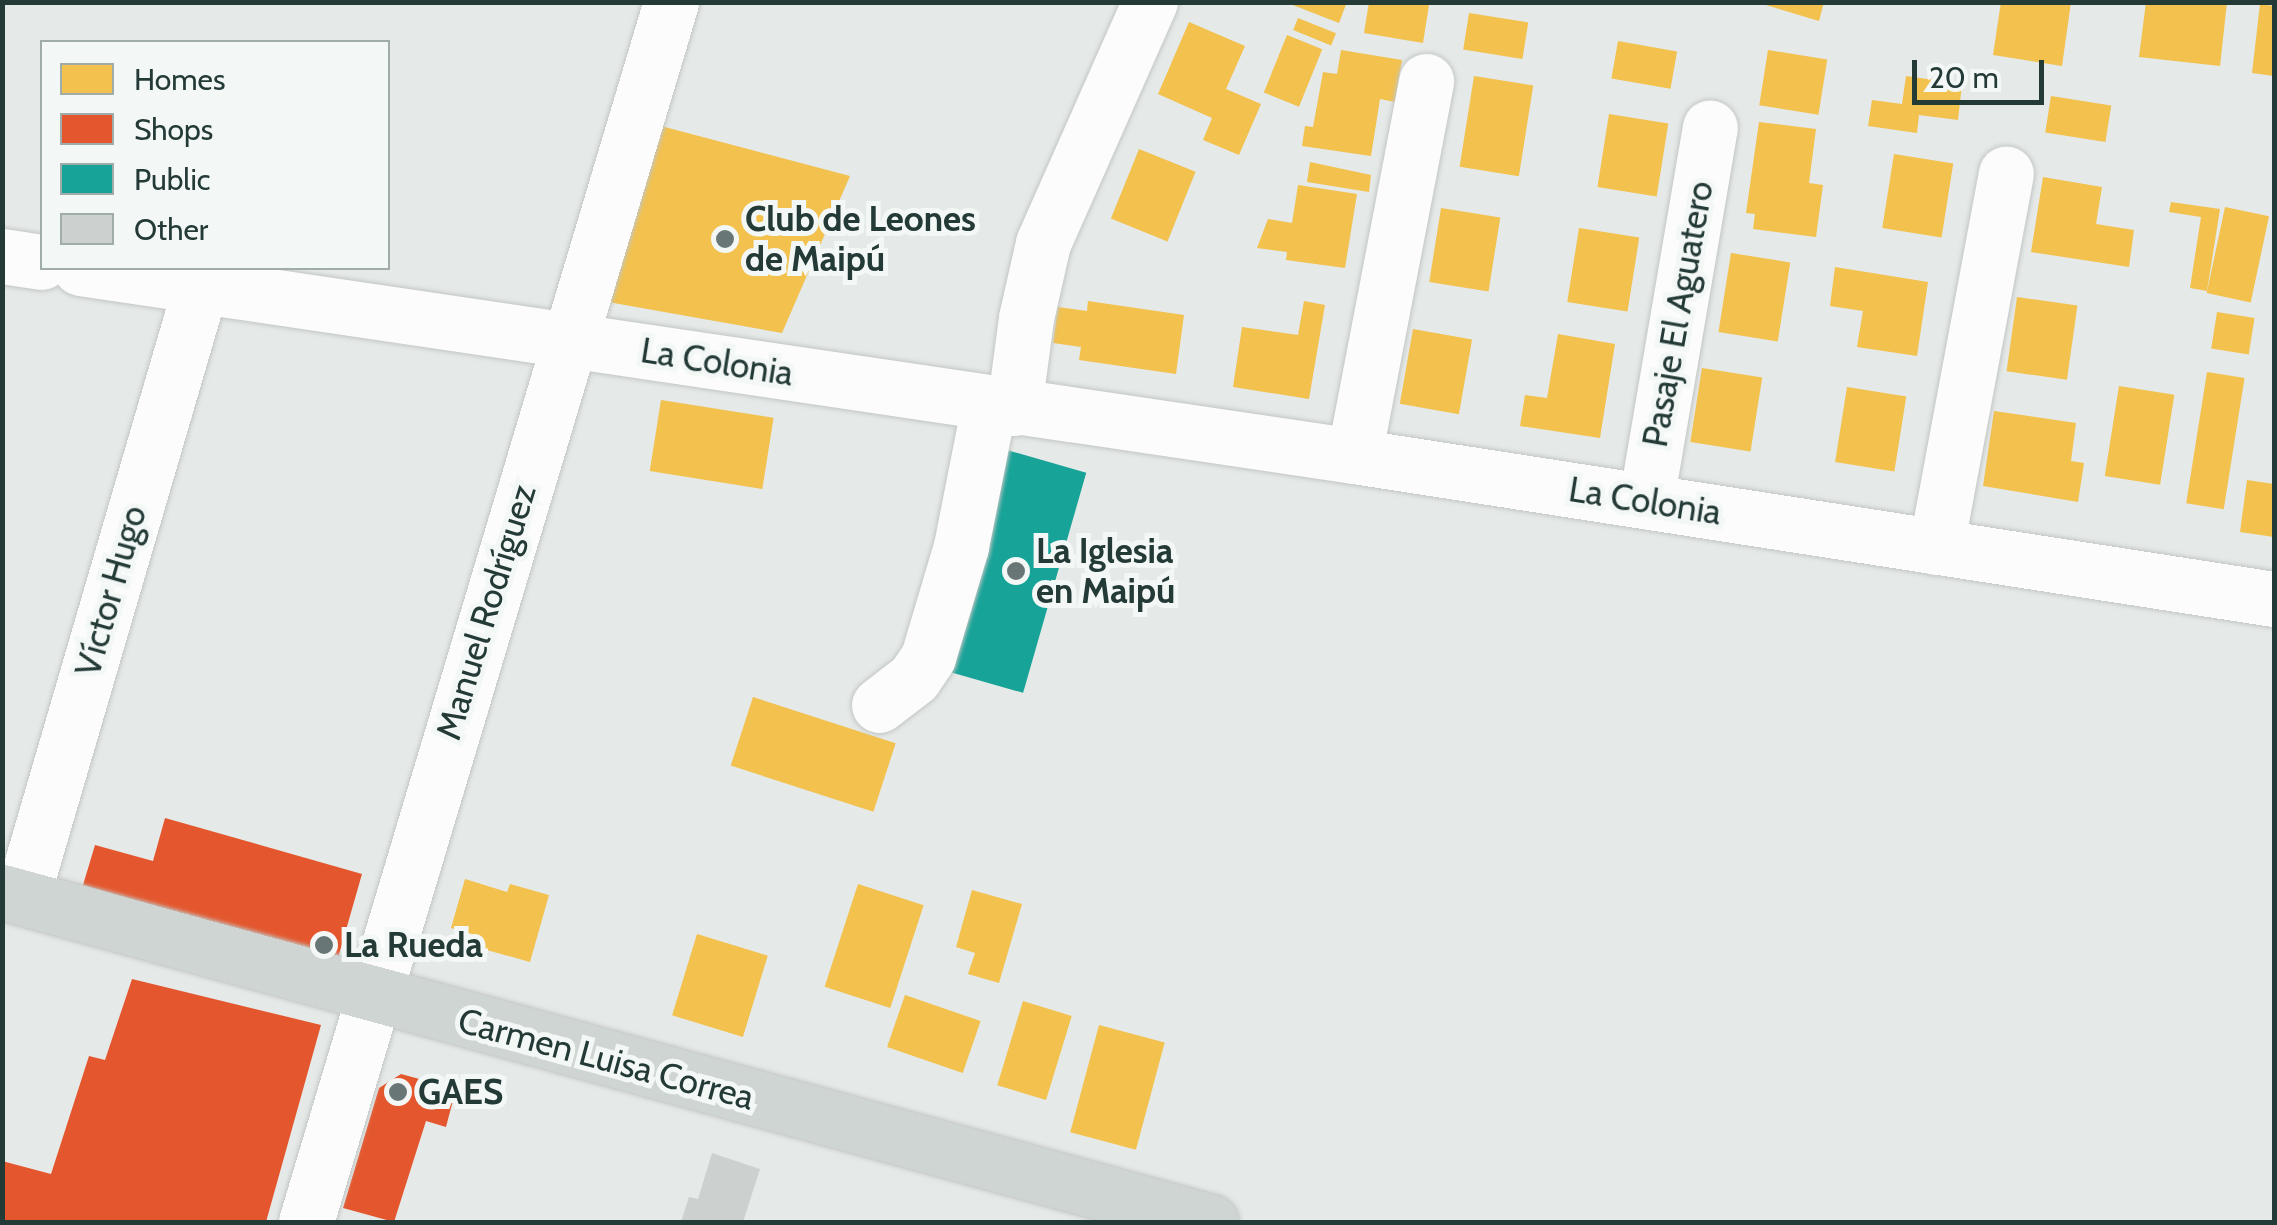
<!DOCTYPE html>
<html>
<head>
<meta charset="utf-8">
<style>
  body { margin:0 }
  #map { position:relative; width:2277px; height:1225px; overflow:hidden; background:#e5e9e7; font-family:Cabin,sans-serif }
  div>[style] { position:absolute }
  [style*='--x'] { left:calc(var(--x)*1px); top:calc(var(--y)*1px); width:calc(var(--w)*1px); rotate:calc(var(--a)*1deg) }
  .homes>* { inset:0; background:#f2c14e; transform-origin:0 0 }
  .shops>* { inset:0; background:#e4572e }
  .public>* { inset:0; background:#17a398; transform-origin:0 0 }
  .building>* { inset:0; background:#ccd0cf }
  .roads { filter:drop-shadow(0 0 2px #c2c6c4) drop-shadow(0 0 2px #c2c6c4) }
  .minor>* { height:55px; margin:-27.5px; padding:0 27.5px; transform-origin:27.5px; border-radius:27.5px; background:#fbfcfb }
  .major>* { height:55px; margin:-27.5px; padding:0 27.5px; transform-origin:27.5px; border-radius:27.5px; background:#ced5d3 }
  .dots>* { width:28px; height:28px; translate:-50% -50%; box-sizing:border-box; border:5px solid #f3f8f6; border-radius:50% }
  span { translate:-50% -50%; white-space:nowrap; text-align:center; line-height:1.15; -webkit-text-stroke:10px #f3f8f6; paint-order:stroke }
  .poi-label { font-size:35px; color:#243a37; font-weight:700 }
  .left { translate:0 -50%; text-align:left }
  .street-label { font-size:35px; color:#243a37 }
  .frame { position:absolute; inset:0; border:5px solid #243a37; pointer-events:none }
  .legend { position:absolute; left:40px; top:40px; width:350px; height:230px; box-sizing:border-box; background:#f3f8f6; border:2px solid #a0acaa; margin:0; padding:12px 18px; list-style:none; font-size:30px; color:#243a37 }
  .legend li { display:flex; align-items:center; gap:20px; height:50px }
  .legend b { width:50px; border:2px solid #a0acaa }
  .scale { position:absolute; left:1912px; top:60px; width:132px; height:45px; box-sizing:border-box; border:5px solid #243a37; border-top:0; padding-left:12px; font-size:30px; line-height:35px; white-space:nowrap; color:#243a37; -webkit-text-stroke:8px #f3f8f6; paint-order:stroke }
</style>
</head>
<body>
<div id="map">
  <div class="homes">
    <i style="clip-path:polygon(1285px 2px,1347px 2px,1339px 23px)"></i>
    <i style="clip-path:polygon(1369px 2px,1429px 5px,1423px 43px,1364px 33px)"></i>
    <i style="clip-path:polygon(1756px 2px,1824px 2px,1819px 21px)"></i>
    <i style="clip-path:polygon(2001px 2px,2071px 2px,2062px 66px,1993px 55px)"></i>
    <i style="clip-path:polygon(2146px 2px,2227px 2px,2220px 66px,2139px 57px)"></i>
    <i style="clip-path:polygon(2260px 4px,2274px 6px,2274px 76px,2252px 73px)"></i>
    <i style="left:1469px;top:13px;width:60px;height:37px;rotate:9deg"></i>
    <i style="left:1298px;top:18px;width:41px;height:13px;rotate:22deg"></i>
    <i style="clip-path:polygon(1189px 22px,1245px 46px,1226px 89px,1261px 104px,1239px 155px,1203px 140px,1212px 118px,1158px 94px)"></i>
    <i style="left:1287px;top:35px;width:38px;height:62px;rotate:22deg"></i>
    <i style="left:1618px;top:41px;width:60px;height:38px;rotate:10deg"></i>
    <i style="clip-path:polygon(1341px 50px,1402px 60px,1395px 102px,1380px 99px,1371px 156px,1302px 146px,1305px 126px,1313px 127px,1323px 72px,1337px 74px)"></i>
    <i style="left:1768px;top:50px;width:60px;height:56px;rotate:9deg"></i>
    <i style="left:1474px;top:76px;width:60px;height:92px;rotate:9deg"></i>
    <i style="clip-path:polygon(1906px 76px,1962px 84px,1958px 120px,1919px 115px,1917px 133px,1868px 126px,1872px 100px,1902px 104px)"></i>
    <i style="left:2051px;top:96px;width:61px;height:37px;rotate:9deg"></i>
    <i style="left:1609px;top:114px;width:60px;height:74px;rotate:9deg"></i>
    <i style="clip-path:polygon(1759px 122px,1816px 129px,1809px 183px,1823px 185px,1816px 237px,1753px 229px,1755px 214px,1746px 213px)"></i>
    <i style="clip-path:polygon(661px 126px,850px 176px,782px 333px,608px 302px)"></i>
    <i style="left:1139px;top:149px;width:61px;height:75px;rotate:22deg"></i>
    <i style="left:1894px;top:154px;width:60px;height:75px;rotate:9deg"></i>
    <i style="clip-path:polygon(1310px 162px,1371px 175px,1369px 192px,1307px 182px)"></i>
    <i style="clip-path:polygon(2043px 177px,2102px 187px,2096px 224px,2134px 230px,2129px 267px,2031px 252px)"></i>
    <i style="clip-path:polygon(1298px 185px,1357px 194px,1345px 268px,1286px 260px,1287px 252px,1257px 248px,1268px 219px,1292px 223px)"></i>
    <i style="clip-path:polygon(2171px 202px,2220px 209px,2207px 291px,2190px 288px,2201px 217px,2169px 212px)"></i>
    <i style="left:2225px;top:207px;width:45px;height:88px;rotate:12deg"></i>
    <i style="left:1441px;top:208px;width:60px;height:75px;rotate:9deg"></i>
    <i style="left:1579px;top:228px;width:61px;height:75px;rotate:9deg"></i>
    <i style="left:1731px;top:253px;width:60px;height:80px;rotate:9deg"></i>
    <i style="clip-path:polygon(1835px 267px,1928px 282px,1917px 356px,1857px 347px,1863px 311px,1830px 306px)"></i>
    <i style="left:2017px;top:297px;width:61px;height:75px;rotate:8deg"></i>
    <i style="clip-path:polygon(1088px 301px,1184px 315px,1176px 374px,1079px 360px,1081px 347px,1053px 343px,1058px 307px,1087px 311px)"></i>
    <i style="clip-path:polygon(1304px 301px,1325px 305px,1309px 399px,1233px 387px,1242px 327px,1298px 335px)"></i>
    <i style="left:2217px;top:312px;width:38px;height:37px;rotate:9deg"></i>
    <i style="left:1413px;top:329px;width:60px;height:76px;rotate:10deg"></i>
    <i style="clip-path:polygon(1558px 334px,1615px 344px,1600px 438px,1520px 426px,1525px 395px,1547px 398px)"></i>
    <i style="left:1702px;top:368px;width:61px;height:75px;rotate:9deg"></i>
    <i style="left:2207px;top:372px;width:38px;height:133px;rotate:9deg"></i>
    <i style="left:2119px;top:386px;width:56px;height:91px;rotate:9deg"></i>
    <i style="left:1847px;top:387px;width:60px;height:76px;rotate:9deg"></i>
    <i style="left:661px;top:400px;width:114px;height:72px;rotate:9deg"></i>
    <i style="clip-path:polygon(1994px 411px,2076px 423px,2071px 461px,2084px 463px,2078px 502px,1983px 486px)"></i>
    <i style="clip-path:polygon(2247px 480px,2274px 484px,2274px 537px,2240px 532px)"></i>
    <i style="left:753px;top:697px;width:150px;height:72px;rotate:18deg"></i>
    <i style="clip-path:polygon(465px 879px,507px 892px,510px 884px,549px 895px,530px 962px,469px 945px,472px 934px,451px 928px)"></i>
    <i style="left:858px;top:884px;width:69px;height:108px;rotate:18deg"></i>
    <i style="clip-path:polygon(972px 890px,1022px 904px,999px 983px,968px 974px,975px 953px,956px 947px)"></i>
    <i style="left:697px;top:934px;width:74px;height:85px;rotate:17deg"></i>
    <i style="left:905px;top:995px;width:80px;height:55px;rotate:19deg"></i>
    <i style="left:1023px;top:1001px;width:51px;height:88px;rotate:17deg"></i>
    <i style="left:1099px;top:1025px;width:68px;height:111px;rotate:15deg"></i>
  </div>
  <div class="shops">
    <i style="clip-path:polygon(165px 818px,362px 874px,338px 958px,83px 885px,95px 845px,153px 861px)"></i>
    <i style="clip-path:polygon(132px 979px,321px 1025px,266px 1222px,2px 1222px,2px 1161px,51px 1174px,89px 1056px,105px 1060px)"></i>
    <i style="clip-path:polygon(401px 1074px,456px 1089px,446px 1127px,426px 1121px,394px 1222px,343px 1208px,379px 1088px)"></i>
  </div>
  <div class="public">
    <i style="left:993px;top:446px;width:97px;height:229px;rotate:16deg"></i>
  </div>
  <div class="building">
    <i style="clip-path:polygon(712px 1153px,760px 1169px,743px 1222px,681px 1222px,689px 1197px,698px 1199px)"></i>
  </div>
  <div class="roads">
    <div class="minor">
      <i style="--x:2;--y:256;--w:40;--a:8.5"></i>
      <i style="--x:80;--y:268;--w:1288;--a:8.39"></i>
      <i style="--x:1354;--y:456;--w:931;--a:8.84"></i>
      <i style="--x:1014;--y:408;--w:91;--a:-82.4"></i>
      <i style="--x:1026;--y:318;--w:77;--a:-77.2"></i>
      <i style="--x:1043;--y:243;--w:264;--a:-66.1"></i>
      <i style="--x:1354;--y:456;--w:382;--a:-79.1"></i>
      <i style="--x:1646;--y:501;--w:379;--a:-80.3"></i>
      <i style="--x:1936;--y:547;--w:380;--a:-79.4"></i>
      <i style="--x:879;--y:705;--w:44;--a:-37.6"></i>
      <i style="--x:914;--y:678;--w:25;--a:-56"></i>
      <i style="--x:928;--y:657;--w:116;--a:-73.4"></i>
      <i style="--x:961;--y:546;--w:145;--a:-78.8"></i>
      <i style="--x:22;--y:897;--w:638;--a:-73.7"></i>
      <i style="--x:306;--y:1222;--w:1273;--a:-73.34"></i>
    </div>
    <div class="major">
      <i style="--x:2;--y:892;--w:1253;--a:15.27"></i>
    </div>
  </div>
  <div class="dots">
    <i style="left:725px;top:239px;background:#687775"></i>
    <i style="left:1016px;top:571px;background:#687775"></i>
    <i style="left:324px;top:945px;background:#687775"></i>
    <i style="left:398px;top:1092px;background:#687775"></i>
  </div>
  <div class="poi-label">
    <span class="left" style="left:745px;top:239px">Club de Leones<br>de Maipú</span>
    <span class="left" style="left:1036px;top:571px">La Iglesia<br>en Maipú</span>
    <span class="left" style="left:344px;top:945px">La Rueda</span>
    <span class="left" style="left:418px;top:1092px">GAES</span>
  </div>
  <div class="street-label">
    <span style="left:1678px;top:314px;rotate:-80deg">Pasaje El Aguatero</span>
    <span style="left:717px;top:362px;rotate:9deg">La Colonia</span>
    <span style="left:1645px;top:501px;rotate:9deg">La Colonia</span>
    <span style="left:111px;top:591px;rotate:-74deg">Víctor Hugo</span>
    <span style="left:486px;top:612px;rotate:-73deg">Manuel Rodríguez</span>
    <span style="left:606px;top:1059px;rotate:15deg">Carmen Luisa Correa</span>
  </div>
  <div class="frame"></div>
  <ul class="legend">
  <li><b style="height:28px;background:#f2c14e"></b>Homes</li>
  <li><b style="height:28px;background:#e4572e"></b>Shops</li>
  <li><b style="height:28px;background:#17a398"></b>Public</li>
  <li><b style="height:28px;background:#ccd0cf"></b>Other</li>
  </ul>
  <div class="scale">20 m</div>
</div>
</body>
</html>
